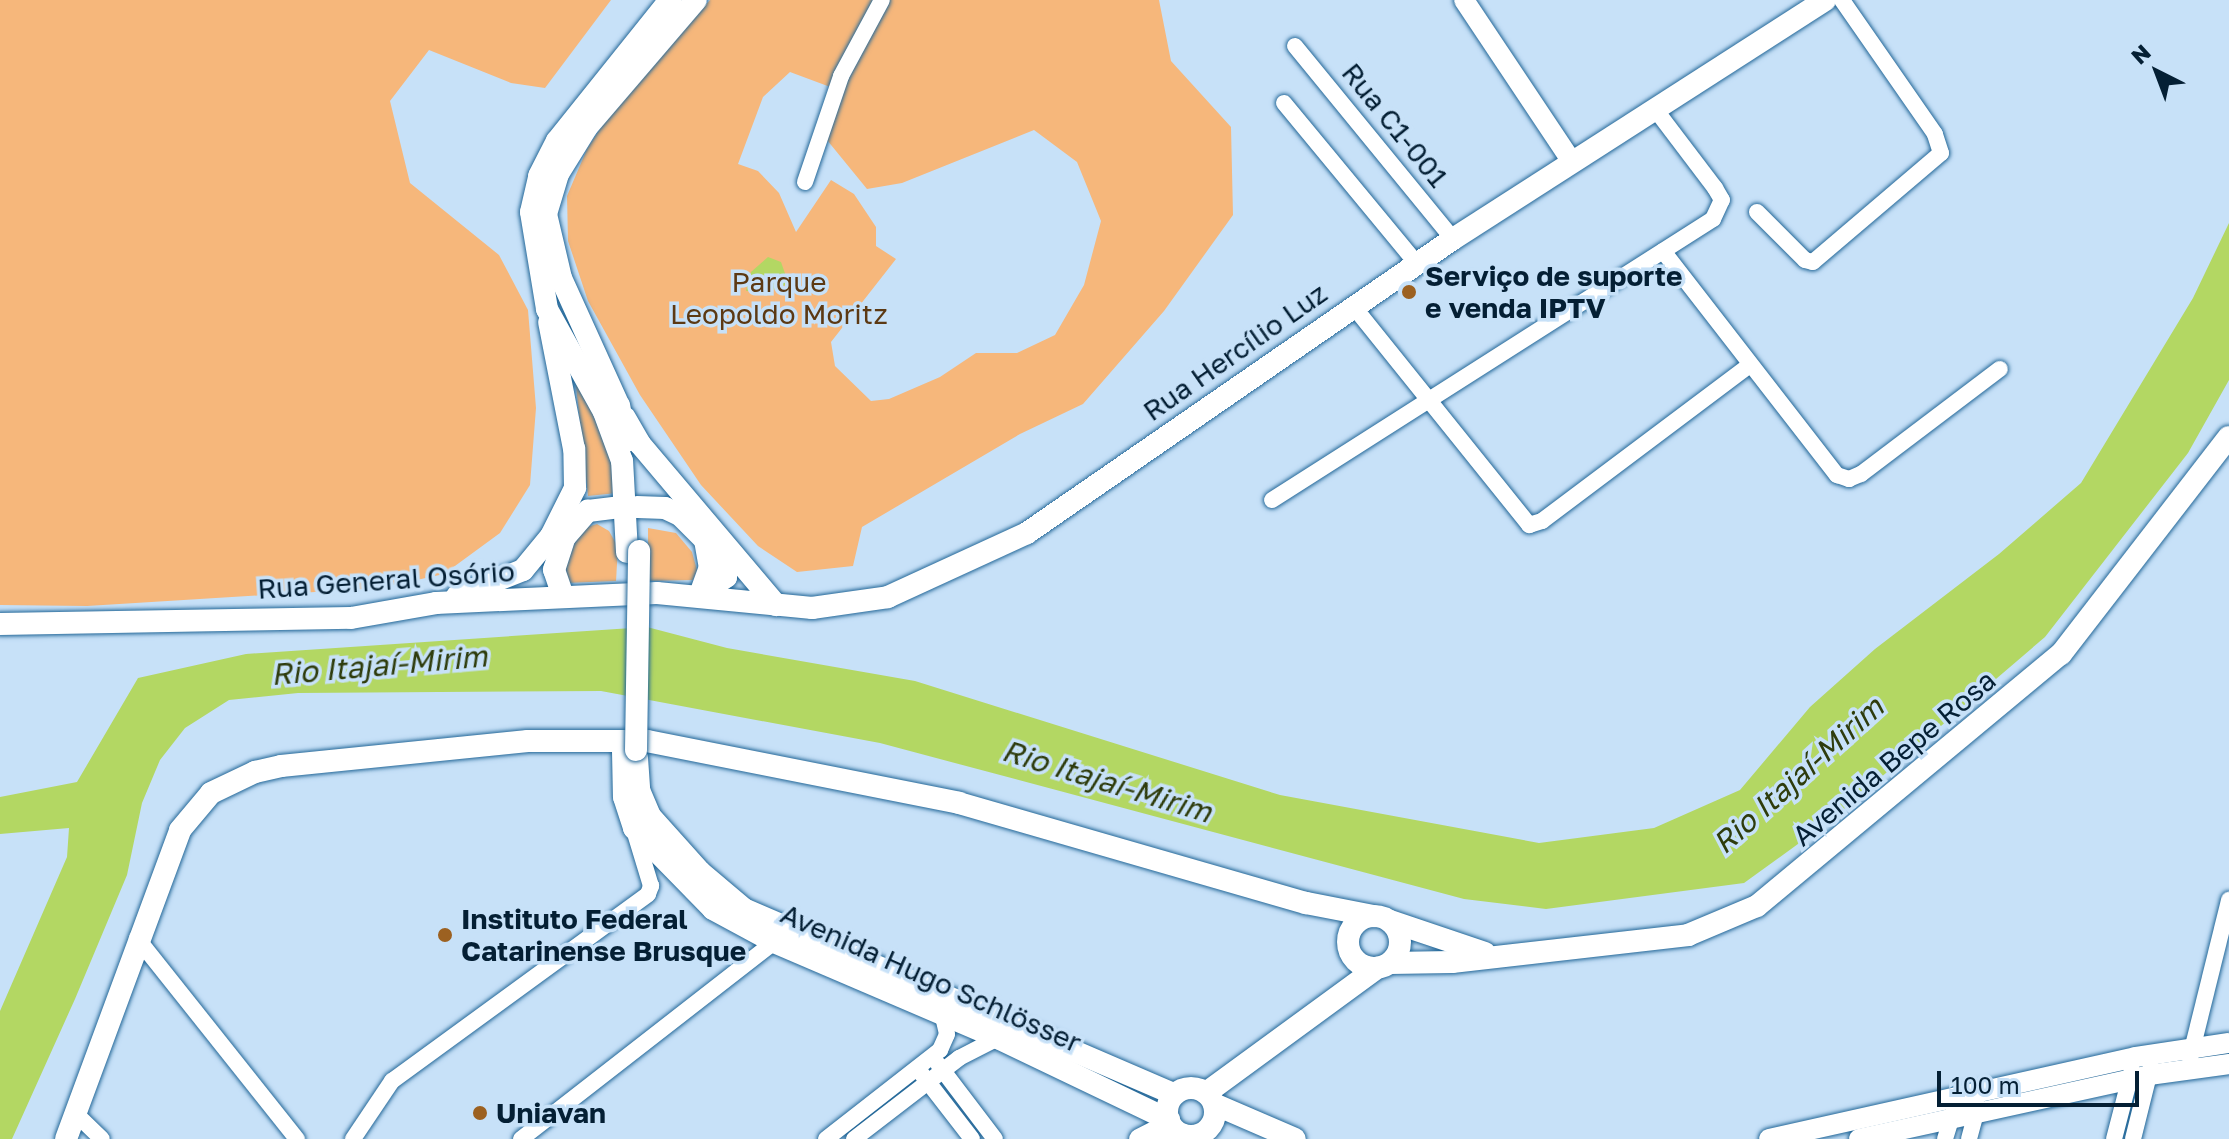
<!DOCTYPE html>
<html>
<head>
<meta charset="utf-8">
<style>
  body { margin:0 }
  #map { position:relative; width:2229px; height:1139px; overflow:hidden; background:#c7e1f8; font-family:"Golos Text",sans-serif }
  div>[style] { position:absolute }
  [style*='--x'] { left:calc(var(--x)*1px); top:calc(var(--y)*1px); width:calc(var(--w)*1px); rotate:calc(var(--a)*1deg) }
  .green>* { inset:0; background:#f6b77b }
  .water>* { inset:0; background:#b3d763 }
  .roads { filter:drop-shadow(0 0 2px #236798) drop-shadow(0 0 2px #236798) }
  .minor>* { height:16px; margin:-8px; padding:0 8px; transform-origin:8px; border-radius:8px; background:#fff }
  .tertiary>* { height:20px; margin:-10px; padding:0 10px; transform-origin:10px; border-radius:10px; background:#fff }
  .secondary>* { height:22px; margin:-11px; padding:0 11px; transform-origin:11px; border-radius:11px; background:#fff }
  .secondary>.ring { margin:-11px; padding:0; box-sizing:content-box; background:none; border:22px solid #fff; border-radius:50% }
  .bridges { filter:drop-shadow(0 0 2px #236798) drop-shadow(0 0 2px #236798) }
  .secondary-bridge>* { height:22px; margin:-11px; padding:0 11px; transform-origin:11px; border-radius:11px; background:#fff }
  .dots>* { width:22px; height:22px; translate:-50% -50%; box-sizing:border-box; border:4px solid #c7e1f8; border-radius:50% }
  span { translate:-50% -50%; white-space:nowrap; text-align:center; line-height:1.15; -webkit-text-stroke:7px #c7e1f8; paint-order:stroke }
  .street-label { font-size:28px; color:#041f34 }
  .poi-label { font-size:28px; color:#041f34; font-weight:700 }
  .left { translate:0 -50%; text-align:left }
  .park-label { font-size:28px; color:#5c3913 }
  .water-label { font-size:30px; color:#2e3c0c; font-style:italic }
  .north { position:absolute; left:2117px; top:32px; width:80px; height:80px; -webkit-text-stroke:6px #c7e1f8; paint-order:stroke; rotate:318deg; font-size:22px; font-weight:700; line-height:32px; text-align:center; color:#041f34 }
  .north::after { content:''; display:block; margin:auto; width:28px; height:36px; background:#041f34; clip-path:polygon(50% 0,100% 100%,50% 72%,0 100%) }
  .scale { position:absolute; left:1937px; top:1071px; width:202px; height:36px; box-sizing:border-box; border:4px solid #041f34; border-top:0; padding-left:10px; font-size:24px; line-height:28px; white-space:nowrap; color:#041f34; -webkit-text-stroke:6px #c7e1f8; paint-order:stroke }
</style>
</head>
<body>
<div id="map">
  <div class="green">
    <i style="clip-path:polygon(0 0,611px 0,545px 88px,511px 83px,429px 50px,390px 101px,410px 183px,499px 255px,528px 310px,536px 408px,530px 485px,500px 533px,444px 574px,380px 588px,87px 606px,0 605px)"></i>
    <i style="clip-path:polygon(evenodd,710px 0,1159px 0,1171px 61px,1231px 127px,1233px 215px,1164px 311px,1083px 404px,1020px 434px,862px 527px,853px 566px,797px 572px,758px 546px,701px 485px,640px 395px,588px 301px,568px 241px,567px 196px,587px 149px,621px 97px,710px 0,790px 72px,833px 88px,827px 140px,867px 189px,902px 183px,1034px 130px,1077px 162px,1101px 221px,1084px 285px,1055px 335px,1017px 353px,976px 353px,940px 377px,889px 399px,871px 401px,835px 366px,831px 342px,896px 259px,876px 246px,876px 227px,854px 194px,831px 180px,796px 232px,779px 193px,758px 171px,738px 164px,763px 97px,790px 72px)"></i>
    <i style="clip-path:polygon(574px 368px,611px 455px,617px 493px,588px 496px)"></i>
    <i style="clip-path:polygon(597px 524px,609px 531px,618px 547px,616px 581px,566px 583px,561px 563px,584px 528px)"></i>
    <i style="clip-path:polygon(648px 528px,676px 533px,692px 552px,697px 570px,693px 580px,648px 581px)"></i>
  </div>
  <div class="water">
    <i style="clip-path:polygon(2229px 223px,2229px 380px,2188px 453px,2045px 637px,1831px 820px,1744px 883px,1546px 909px,1464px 899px,880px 743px,601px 691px,298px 693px,229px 700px,185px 728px,160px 760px,142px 803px,127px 875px,75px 999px,12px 1139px,0 1139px,0 1011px,67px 857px,69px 828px,0 834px,0 797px,77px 782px,138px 678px,246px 654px,647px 627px,727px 648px,915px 681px,1280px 795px,1539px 843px,1654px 828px,1740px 790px,1810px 707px,1875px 649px,1999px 554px,2081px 483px,2193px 298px)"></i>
    <i style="clip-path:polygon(768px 257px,781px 262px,788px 282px,780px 289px,746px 291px,751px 272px)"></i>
  </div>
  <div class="roads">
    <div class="minor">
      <i style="--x:1295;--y:46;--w:249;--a:50.7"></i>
      <i style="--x:1284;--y:103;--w:209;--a:50.4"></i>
      <i style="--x:805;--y:182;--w:112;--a:-71.2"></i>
      <i style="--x:841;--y:76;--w:86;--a:-61.7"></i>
      <i style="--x:1757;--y:212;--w:68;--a:45"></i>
      <i style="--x:1805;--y:260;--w:8;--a:14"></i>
      <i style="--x:1813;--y:262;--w:168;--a:-40.4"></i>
      <i style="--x:1941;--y:153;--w:20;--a:-108"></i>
      <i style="--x:1935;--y:134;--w:163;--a:-124.8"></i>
      <i style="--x:1663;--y:251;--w:284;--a:52.2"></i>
      <i style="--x:1837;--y:475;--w:13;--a:18"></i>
      <i style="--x:1849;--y:479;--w:13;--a:-23"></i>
      <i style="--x:1861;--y:474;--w:174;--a:-37.1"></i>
      <i style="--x:1354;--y:307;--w:280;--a:51.2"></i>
      <i style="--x:1529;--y:525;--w:14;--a:-17"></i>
      <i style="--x:1542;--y:521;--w:260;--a:-36.9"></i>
      <i style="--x:1272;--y:500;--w:523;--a:-32.5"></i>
      <i style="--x:1713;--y:219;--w:21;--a:-65"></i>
      <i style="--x:1722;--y:200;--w:14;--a:-120"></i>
      <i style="--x:1715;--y:188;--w:99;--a:-127.2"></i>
      <i style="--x:137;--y:938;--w:257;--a:51.5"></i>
      <i style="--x:2190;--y:1058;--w:163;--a:-76.1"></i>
      <i style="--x:938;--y:1064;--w:94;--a:52.8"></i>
      <i style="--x:921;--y:1073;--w:83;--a:52.3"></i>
      <i style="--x:75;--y:1113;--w:37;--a:44"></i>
      <i style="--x:353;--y:1139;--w:70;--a:-56.1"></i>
      <i style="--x:392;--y:1081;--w:317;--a:-36.1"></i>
      <i style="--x:648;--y:894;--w:9;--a:-69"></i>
      <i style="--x:651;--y:886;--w:59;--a:-106.9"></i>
      <i style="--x:521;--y:1139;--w:321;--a:-37.9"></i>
      <i style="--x:826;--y:1139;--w:145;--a:-38"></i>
      <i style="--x:940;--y:1050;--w:17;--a:-66"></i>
      <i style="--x:947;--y:1034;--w:22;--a:-103"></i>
      <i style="--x:854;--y:1139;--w:133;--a:-37.6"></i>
      <i style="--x:959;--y:1058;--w:44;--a:-27.1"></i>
      <i style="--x:1945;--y:1139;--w:28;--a:-73"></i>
      <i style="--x:1969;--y:1139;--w:34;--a:-75"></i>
      <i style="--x:2114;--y:1139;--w:71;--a:-75.4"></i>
      <i style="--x:2133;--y:1139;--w:74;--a:-76"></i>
    </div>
    <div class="tertiary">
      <i style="--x:1464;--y:0;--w:195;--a:56.3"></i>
      <i style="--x:1139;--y:1139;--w:35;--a:-27"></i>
      <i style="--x:1166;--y:1139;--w:18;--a:-16"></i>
      <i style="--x:1769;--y:1139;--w:376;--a:-12.6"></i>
      <i style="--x:2136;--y:1057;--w:94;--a:-8.6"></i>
      <i style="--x:1859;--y:1139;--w:297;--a:-12.4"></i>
      <i style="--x:2149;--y:1075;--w:81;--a:-7.8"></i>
    </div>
    <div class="secondary">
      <i style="--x:625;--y:418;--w:30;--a:60"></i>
      <i style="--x:640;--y:444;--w:211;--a:49.8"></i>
      <i style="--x:626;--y:441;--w:36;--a:-101"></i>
      <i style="--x:619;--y:406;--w:141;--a:-114.4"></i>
      <i style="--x:561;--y:278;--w:66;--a:-103.2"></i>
      <i style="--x:546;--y:214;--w:42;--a:-73.3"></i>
      <i style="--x:558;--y:174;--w:55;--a:-58.3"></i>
      <i style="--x:587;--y:127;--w:167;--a:-49.4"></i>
      <i style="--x:637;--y:507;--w:28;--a:2"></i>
      <i style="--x:665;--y:508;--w:17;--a:25"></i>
      <i style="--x:680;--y:515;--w:35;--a:45"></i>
      <i style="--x:705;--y:540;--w:27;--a:80"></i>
      <i style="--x:710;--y:567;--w:29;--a:110"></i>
      <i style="--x:627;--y:552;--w:91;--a:-93.1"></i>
      <i style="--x:622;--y:461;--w:52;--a:-110.2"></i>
      <i style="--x:604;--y:412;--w:118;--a:-119"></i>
      <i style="--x:547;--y:309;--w:98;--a:-99.4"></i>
      <i style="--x:531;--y:212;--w:37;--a:-77"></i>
      <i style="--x:539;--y:176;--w:39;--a:-63"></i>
      <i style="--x:557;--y:141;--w:181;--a:-51.3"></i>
      <i style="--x:700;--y:594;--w:31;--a:-33"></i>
      <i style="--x:726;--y:577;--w:28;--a:-88"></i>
      <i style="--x:457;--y:596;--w:71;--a:-21.5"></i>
      <i style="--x:523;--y:570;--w:44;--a:-50.5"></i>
      <i style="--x:551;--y:536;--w:54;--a:-63.4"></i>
      <i style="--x:575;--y:488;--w:39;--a:-91"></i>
      <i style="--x:574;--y:449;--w:129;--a:-101.1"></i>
      <i style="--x:563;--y:596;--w:28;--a:-109"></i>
      <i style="--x:554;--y:570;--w:35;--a:-72"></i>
      <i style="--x:565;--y:537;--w:35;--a:-49"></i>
      <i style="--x:588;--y:511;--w:38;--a:-7"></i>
      <i style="--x:0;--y:624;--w:351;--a:-1"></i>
      <i style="--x:351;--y:618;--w:86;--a:-10"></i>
      <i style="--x:436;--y:603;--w:221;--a:-2.6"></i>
      <i style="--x:657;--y:593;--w:156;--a:5.5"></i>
      <i style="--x:812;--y:608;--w:77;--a:-8.2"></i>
      <i style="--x:888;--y:597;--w:153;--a:-24.7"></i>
      <i style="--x:1027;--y:533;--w:518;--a:-34.61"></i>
      <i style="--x:1453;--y:239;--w:442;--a:-32.7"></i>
      <i style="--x:623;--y:751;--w:46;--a:88.8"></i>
      <i style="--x:624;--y:797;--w:33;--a:72"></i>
      <i style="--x:634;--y:828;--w:113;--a:45.7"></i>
      <i style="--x:713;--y:909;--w:69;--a:28.4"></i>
      <i style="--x:774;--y:942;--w:244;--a:23.2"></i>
      <i style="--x:998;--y:1038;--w:190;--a:25.6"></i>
      <i style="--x:637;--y:758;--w:32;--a:86"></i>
      <i style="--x:639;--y:790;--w:28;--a:67"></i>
      <i style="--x:650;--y:816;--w:75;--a:48.2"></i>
      <i style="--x:700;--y:872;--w:57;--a:40.1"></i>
      <i style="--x:744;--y:909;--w:469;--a:23.3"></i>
      <i class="ring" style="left:1348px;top:916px;width:30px;height:30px"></i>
      <i style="--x:1390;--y:921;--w:100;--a:18.6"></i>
      <i style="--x:1390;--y:963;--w:62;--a:-0.9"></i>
      <i style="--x:1452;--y:962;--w:238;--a:-6.5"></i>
      <i style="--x:1688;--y:935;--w:75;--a:-22.8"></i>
      <i style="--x:1757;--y:906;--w:395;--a:-39.7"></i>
      <i style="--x:2061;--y:654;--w:274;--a:-52.3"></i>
      <i class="ring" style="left:1167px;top:1088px;width:26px;height:26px"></i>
      <i style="--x:1206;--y:1093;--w:212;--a:-36.2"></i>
      <i style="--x:1214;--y:1104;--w:88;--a:23.4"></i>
      <i style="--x:66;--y:1139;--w:329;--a:-69.7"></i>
      <i style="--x:180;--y:830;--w:48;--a:-50"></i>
      <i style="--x:211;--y:793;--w:49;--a:-25.5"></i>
      <i style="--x:255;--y:772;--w:27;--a:-13"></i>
      <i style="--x:281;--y:766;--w:248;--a:-5.8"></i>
      <i style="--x:528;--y:741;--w:119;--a:0"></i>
      <i style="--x:647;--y:741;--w:318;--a:11.2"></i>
      <i style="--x:959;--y:803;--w:361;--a:16.1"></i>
      <i style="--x:1306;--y:903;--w:68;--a:11"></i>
    </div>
  </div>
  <div class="bridges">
    <div class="secondary-bridge">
      <i style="--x:636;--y:750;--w:199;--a:-89.1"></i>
    </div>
  </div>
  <div class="dots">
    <i style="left:1409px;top:292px;background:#9c6121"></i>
    <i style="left:445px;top:935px;background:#9c6121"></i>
    <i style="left:480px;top:1113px;background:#9c6121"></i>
  </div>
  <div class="street-label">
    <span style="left:1395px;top:125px;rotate:51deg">Rua C1-001</span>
    <span style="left:1235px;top:352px;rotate:-35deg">Rua Hercílio Luz</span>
    <span style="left:386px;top:580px;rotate:-4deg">Rua General Osório</span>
    <span style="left:1894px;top:758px;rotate:-40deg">Avenida Bepe Rosa</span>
    <span style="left:931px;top:978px;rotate:24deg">Avenida Hugo Schlösser</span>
  </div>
  <div class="poi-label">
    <span class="left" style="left:1425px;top:292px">Serviço de suporte<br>e venda IPTV</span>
    <span class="left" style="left:461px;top:935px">Instituto Federal<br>Catarinense Brusque</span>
    <span class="left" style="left:496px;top:1113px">Uniavan</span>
  </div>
  <div class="park-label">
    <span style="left:779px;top:298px">Parque<br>Leopoldo Moritz</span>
  </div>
  <div class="water-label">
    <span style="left:379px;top:665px;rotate:-5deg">Rio Itajaí-Mirim</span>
    <span style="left:1798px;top:775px;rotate:-42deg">Rio Itajaí-Mirim</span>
    <span style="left:1107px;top:781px;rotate:17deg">Rio Itajaí-Mirim</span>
  </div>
  <div class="north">N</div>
  <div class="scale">100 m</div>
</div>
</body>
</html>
